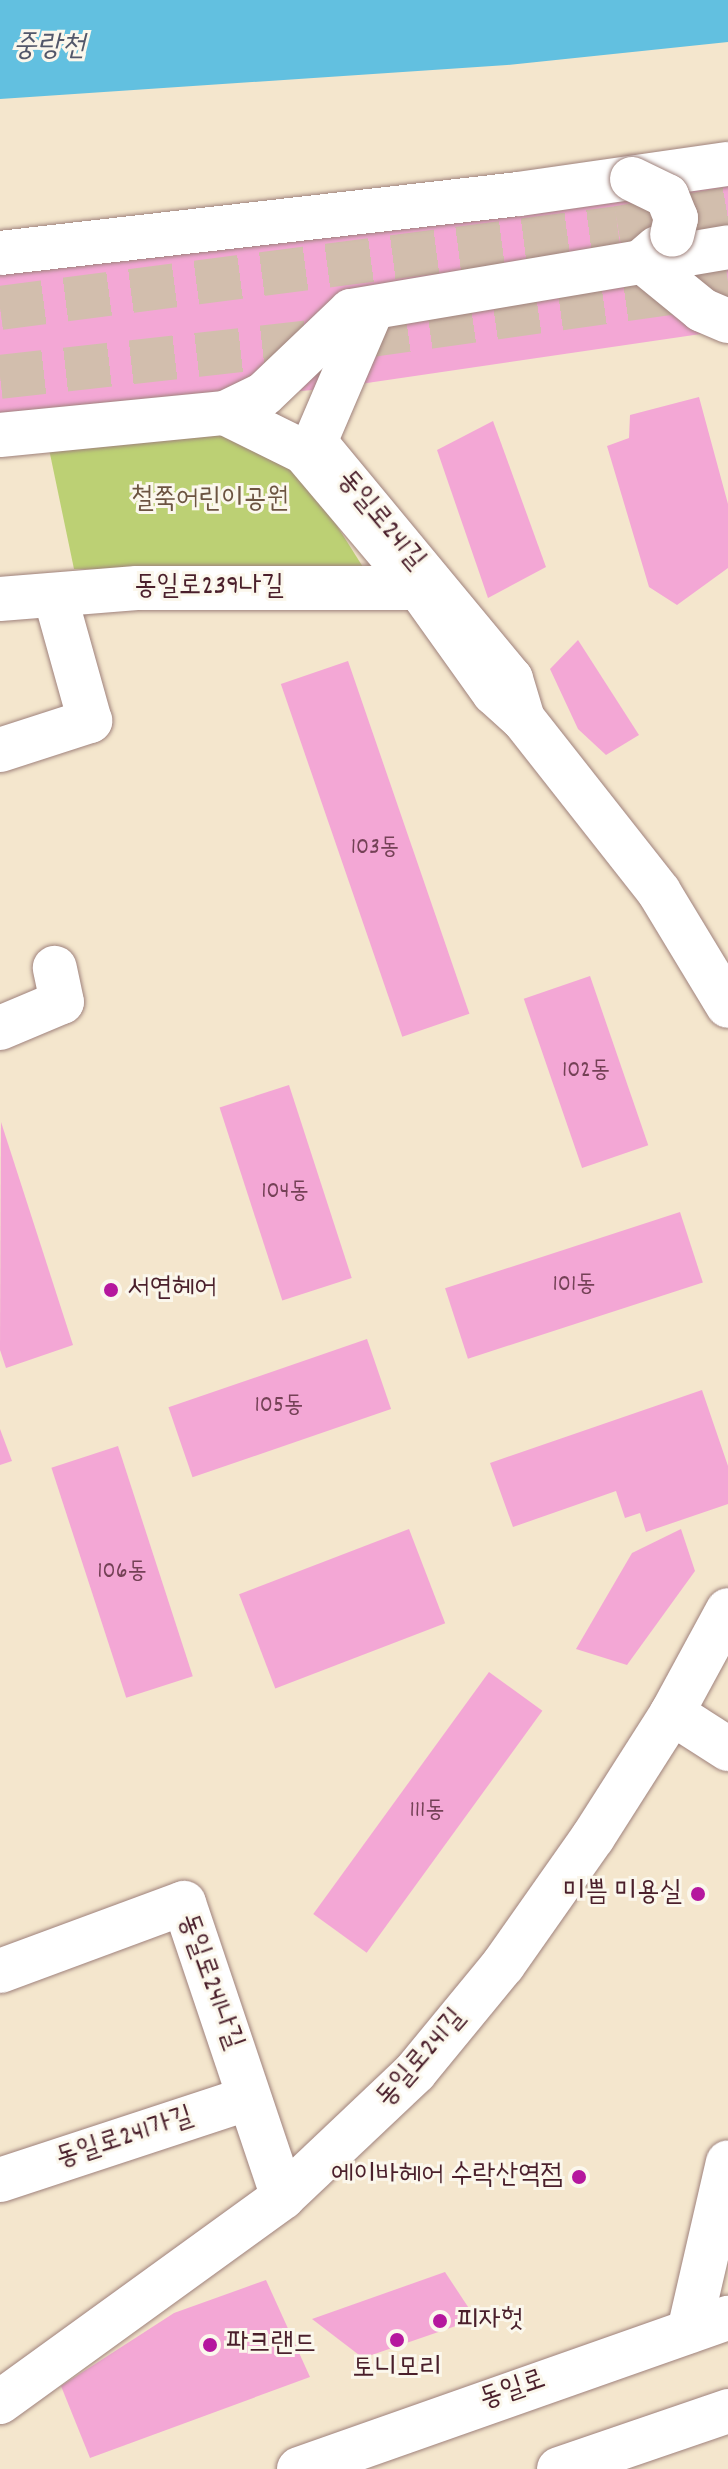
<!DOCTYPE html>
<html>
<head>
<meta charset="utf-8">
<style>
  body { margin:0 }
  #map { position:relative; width:728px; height:2469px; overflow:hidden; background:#f4e6cd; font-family:Dekko,"Poor Story",sans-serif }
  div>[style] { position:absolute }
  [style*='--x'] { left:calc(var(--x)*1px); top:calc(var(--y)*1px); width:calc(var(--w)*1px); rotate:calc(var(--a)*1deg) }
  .green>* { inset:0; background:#bcd074 }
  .water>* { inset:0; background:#62c0e0 }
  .building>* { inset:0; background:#f3a7d5; transform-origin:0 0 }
  .highway-tunnel>* { height:44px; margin-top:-22px; transform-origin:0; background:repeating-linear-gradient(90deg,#d2bead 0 44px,transparent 0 66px) }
  .roads { filter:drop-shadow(0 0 2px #9f827c) drop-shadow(0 0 2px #9f827c) }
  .street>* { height:44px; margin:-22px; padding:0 22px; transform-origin:22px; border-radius:22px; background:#fff }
  .primary>* { height:44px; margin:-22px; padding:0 22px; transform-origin:22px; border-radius:22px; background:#fff }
  .highway>* { height:44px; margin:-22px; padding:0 22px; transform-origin:22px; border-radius:22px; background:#fff }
  .bridges { filter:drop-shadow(0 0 2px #9f827c) drop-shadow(0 0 2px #9f827c) }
  .highway-bridge>* { height:44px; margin:-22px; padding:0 22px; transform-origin:22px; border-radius:22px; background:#fff }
  .dots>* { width:22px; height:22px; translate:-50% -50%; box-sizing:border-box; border:4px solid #fbf7ec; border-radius:50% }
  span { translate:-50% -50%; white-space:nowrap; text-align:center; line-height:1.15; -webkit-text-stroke:6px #fbf7ec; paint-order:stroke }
  .number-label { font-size:24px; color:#744156 }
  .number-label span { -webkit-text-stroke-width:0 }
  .park-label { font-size:28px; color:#6c5441 }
  .street-label { font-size:28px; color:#4a1f2b }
  .poi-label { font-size:28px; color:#4a1f2b }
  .left { translate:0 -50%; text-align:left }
  .right { translate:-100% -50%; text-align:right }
  .water-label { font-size:30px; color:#52576a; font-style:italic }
</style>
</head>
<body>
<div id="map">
  <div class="green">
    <i style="clip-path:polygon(224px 429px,300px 467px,368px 575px,74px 569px,49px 449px)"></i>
  </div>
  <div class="water">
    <i style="clip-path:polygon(0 0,728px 0,728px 42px,507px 65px,0 99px)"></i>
  </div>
  <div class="building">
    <i style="clip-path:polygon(728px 171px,728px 330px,333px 388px,0 420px,0 264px)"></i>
    <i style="clip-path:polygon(699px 397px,728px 504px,728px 568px,677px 605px,649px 587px,607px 446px,629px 438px,630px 415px)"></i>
    <i style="clip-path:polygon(493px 421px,546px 567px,488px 598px,437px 450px)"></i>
    <i style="clip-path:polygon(578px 640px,639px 735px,606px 755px,578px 729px,550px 669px)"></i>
    <i style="left:348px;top:661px;width:373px;height:71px;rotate:71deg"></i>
    <i style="left:590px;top:976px;width:179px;height:70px;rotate:71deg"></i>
    <i style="left:289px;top:1085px;width:203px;height:73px;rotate:72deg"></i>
    <i style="clip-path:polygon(1px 1122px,73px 1345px,6px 1368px,0 1350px)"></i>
    <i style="left:680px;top:1212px;width:74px;height:247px;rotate:72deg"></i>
    <i style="left:367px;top:1339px;width:74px;height:210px;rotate:71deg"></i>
    <i style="clip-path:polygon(702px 1390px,728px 1466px,728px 1504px,646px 1532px,640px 1513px,625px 1518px,616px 1491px,513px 1527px,490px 1463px)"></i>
    <i style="clip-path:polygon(0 1429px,12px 1461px,0 1465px)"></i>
    <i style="left:118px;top:1446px;width:242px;height:70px;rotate:72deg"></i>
    <i style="left:409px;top:1529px;width:101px;height:182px;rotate:69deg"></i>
    <i style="clip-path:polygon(681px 1529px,695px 1571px,627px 1665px,576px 1649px,632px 1553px)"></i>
    <i style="left:489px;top:1672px;width:66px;height:299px;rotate:36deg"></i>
    <i style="clip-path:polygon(445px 2272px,476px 2319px,363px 2358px,312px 2319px)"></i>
    <i style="clip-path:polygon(266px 2280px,310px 2377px,90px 2458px,61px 2386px,174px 2313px)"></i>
  </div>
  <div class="highway-tunnel">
    <i style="--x:0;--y:308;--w:623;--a:-7.38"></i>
    <i style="--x:618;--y:228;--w:112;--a:-9.8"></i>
    <i style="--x:0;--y:377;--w:366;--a:-6.4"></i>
    <i style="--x:364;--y:336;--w:368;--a:-8"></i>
  </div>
  <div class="roads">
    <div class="street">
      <i style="--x:225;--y:413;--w:88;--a:26.3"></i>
      <i style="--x:304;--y:452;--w:178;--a:49.8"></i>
      <i style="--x:419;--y:588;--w:129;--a:54.5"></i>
      <i style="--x:494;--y:693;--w:39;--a:42"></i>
      <i style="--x:523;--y:719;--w:42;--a:-106.7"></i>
      <i style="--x:511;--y:679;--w:308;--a:-129.6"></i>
      <i style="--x:315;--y:442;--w:145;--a:-66.8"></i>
      <i style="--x:0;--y:599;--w:137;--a:-4.6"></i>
      <i style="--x:137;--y:588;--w:282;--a:0"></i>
      <i style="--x:523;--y:719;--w:220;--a:51.8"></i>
      <i style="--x:659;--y:892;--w:133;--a:58.8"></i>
      <i style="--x:0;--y:750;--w:95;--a:-17.9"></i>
      <i style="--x:90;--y:721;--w:130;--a:-105.6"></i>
      <i style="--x:0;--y:1028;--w:67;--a:-22.8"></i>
      <i style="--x:62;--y:1002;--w:35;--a:-102"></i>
      <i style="--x:672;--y:1713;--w:67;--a:32.7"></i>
      <i style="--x:0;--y:1971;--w:196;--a:-20.3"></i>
      <i style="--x:184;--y:1903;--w:310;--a:71.4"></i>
      <i style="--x:0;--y:2180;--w:262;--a:-18.2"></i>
      <i style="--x:689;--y:2331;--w:173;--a:-77"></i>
      <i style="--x:0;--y:2402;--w:349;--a:-35.9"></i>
      <i style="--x:283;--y:2197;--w:182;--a:-43.4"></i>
      <i style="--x:415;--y:2072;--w:139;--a:-50.6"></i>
      <i style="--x:503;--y:1965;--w:156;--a:-54.9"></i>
      <i style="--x:593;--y:1837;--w:147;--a:-57.5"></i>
      <i style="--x:672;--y:1713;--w:117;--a:-61.5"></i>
    </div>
    <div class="primary">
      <i style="--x:299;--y:2469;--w:455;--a:-19.4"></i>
      <i style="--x:559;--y:2469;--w:179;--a:-18.9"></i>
    </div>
    <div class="highway">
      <i style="--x:657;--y:248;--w:20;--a:139"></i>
      <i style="--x:642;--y:261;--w:77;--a:39.2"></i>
      <i style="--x:702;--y:310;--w:28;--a:23"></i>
      <i style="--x:0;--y:253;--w:522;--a:-6.49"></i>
      <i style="--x:519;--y:194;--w:211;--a:-8.2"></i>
      <i style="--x:0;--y:435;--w:226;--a:-5.6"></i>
      <i style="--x:225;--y:413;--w:43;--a:-26"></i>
      <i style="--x:264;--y:394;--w:120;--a:-43.7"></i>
      <i style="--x:351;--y:311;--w:382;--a:-9.6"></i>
    </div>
  </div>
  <div class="bridges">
    <div class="highway-bridge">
      <i style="--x:632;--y:179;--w:39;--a:26"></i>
      <i style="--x:667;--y:196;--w:24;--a:68"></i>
      <i style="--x:676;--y:218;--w:17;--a:103"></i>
    </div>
  </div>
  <div class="dots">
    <i style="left:111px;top:1290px;background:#b5179e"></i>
    <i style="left:698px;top:1894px;background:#b5179e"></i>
    <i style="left:579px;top:2177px;background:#b5179e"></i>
    <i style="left:440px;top:2321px;background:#b5179e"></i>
    <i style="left:397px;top:2340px;background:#b5179e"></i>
    <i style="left:210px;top:2345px;background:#b5179e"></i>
  </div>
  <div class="number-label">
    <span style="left:375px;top:849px">103동</span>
    <span style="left:586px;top:1072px">102동</span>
    <span style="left:285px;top:1193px">104동</span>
    <span style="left:574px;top:1286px">101동</span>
    <span style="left:279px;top:1407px">105동</span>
    <span style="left:122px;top:1573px">106동</span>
    <span style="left:427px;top:1812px">111동</span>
  </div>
  <div class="park-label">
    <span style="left:210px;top:501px">철쭉어린이공원</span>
  </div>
  <div class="street-label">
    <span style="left:380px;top:521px;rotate:50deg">동일로241길</span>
    <span style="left:209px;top:588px">동일로239나길</span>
    <span style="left:209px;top:1982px;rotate:70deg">동일로241나길</span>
    <span style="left:422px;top:2059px;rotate:-49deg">동일로241길</span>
    <span style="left:125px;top:2139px;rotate:-18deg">동일로241가길</span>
    <span style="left:513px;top:2391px;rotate:-19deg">동일로</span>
  </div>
  <div class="poi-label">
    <span class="left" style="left:127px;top:1290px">서연헤어</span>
    <span class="right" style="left:682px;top:1894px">미쁨 미용실</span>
    <span class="right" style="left:563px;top:2177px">에이바헤어 수락산역점</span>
    <span class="left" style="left:456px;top:2321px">피자헛</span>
    <span class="left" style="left:226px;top:2345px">파크랜드</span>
    <span style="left:397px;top:2370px">토니모리</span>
  </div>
  <div class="water-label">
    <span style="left:49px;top:49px">중랑천</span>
  </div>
</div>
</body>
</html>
